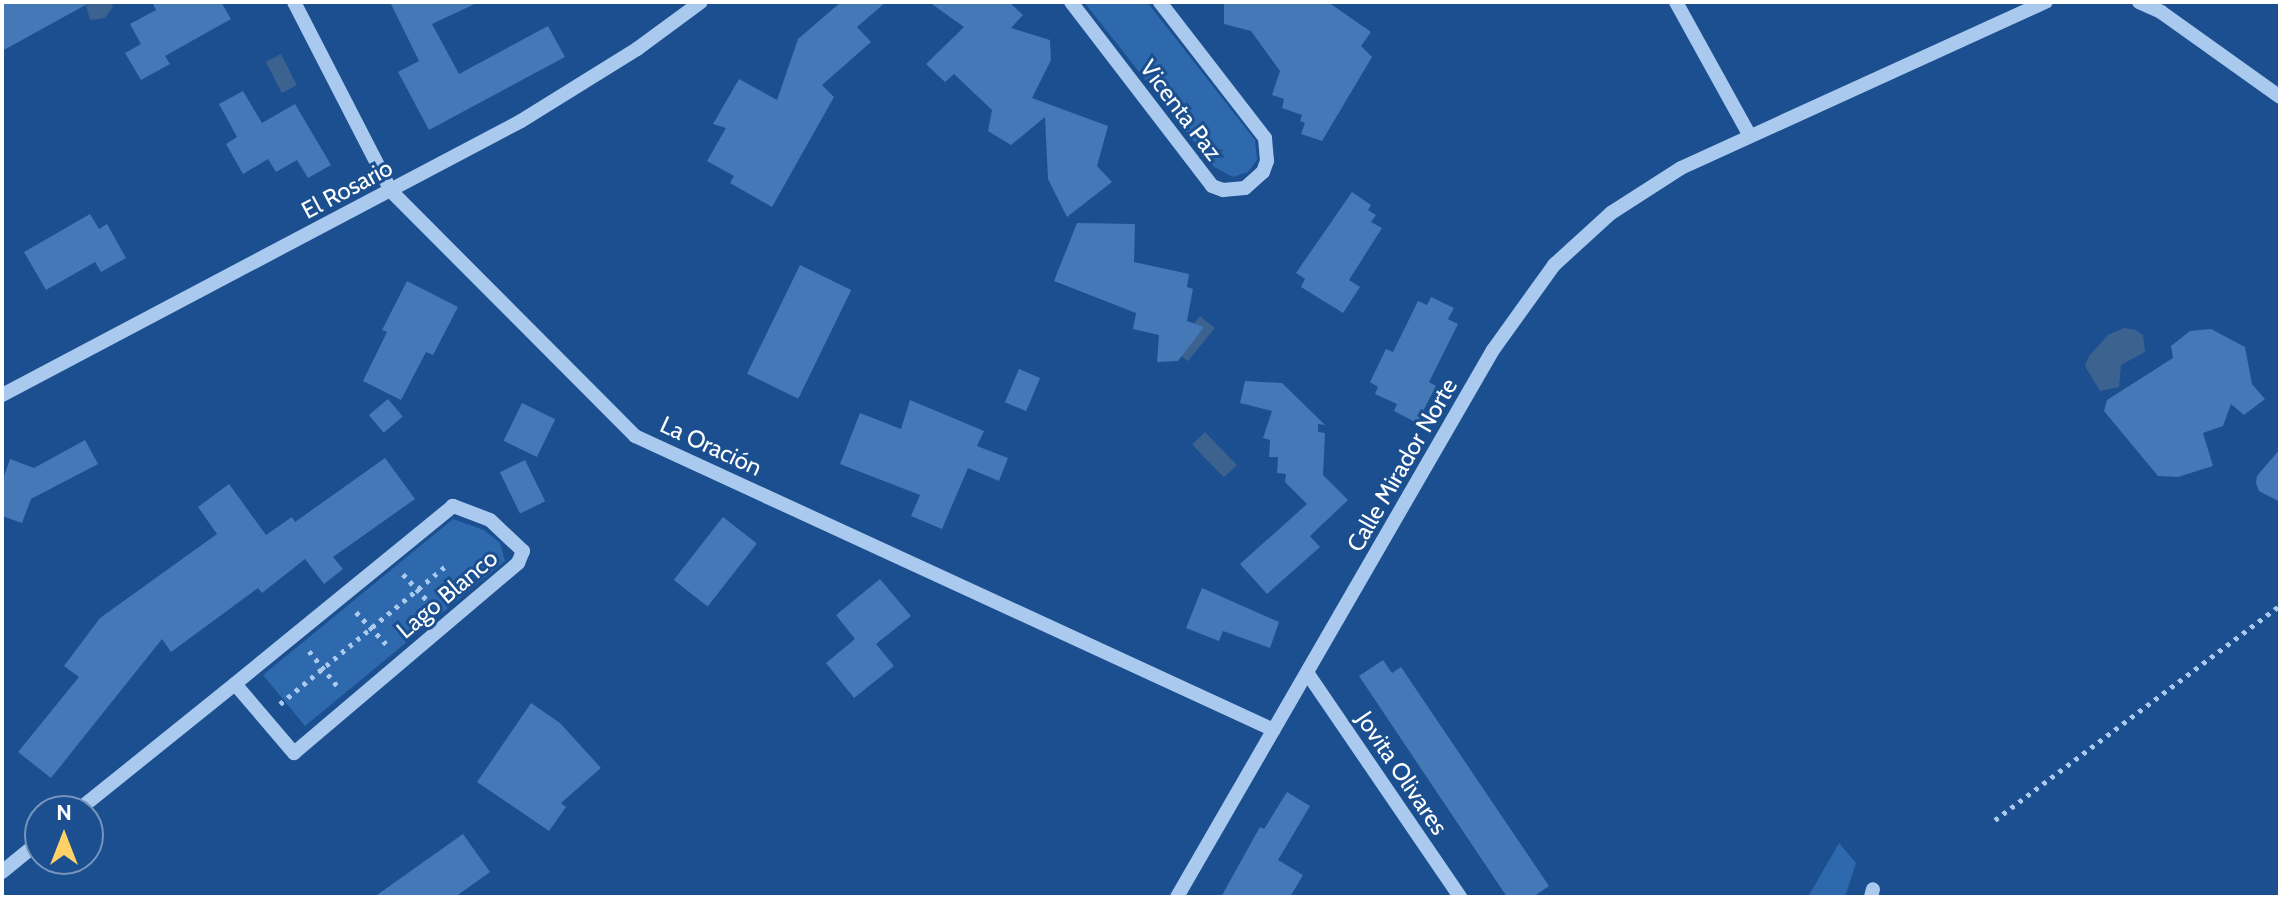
<!DOCTYPE html>
<html>
<head>
<meta charset="utf-8">
<style>
  body { margin:0 }
  #map { position:relative; width:2282px; height:899px; overflow:hidden; background:#1b4f8f; font-family:Cabin,sans-serif }
  div>[style] { position:absolute }
  [style*='--x'] { left:calc(var(--x)*1px); top:calc(var(--y)*1px); width:calc(var(--w)*1px); rotate:calc(var(--a)*1deg) }
  .green>* { inset:0; background:#2e69ad }
  .water>* { inset:0; background:#3c6290; transform-origin:0 0 }
  .building>* { inset:0; background:#4478b7; transform-origin:0 0 }
  .path>* { height:5px; margin-top:-2.5px; transform-origin:0; background:repeating-linear-gradient(90deg,#a9c9ee 0 4px,transparent 0 10px) }
  .minor>* { height:14px; margin:-7px; padding:0 7px; transform-origin:7px; border-radius:7px; background:#a9c9ee }
  span { translate:-50% -50%; white-space:nowrap; text-align:center; line-height:1.15; -webkit-text-stroke:6px #1b4f8f; paint-order:stroke }
  .street-label { font-size:24px; color:#fff }
  .frame { position:absolute; inset:0; border:4px solid #fff; pointer-events:none }
  .north { position:absolute; left:24px; top:795px; width:80px; height:80px; box-sizing:border-box; background:#1b4f8f; border:2px solid #7695bc; border-radius:50%; rotate:0deg; font-size:22px; font-weight:700; line-height:32px; text-align:center; color:#fff }
  .north::after { content:''; display:block; margin:auto; width:28px; height:36px; background:#ffd166; clip-path:polygon(50% 0,100% 100%,50% 72%,0 100%) }
</style>
</head>
<body>
<div id="map">
  <div class="green">
    <i style="clip-path:polygon(1084px 2px,1147px 2px,1255px 140px,1257px 160px,1248px 172px,1233px 177px,1214px 167px)"></i>
    <i style="clip-path:polygon(453px 519px,484px 530px,500px 543px,505px 561px,305px 726px,263px 675px)"></i>
    <i style="clip-path:polygon(1839px 843px,1856px 863px,1845px 897px,1808px 897px)"></i>
  </div>
  <div class="water">
    <i style="clip-path:polygon(85px 2px,111px 2px,113px 7px,105px 18px,90px 20px)"></i>
    <i style="left:281px;top:54px;width:35px;height:17px;rotate:63deg"></i>
    <i style="left:1200px;top:316px;width:19px;height:43px;rotate:39deg"></i>
    <i style="clip-path:polygon(2124px 328px,2136px 330px,2143px 335px,2145px 352px,2121px 365px,2119px 387px,2100px 391px,2085px 366px,2089px 356px,2108px 335px)"></i>
    <i style="left:1205px;top:432px;width:46px;height:18px;rotate:46deg"></i>
  </div>
  <div class="building">
    <i style="clip-path:polygon(2px 2px,91px 2px,2px 51px)"></i>
    <i style="clip-path:polygon(152px 2px,221px 2px,231px 19px,165px 56px,170px 64px,141px 80px,125px 53px,141px 44px,130px 24px,156px 10px)"></i>
    <i style="clip-path:polygon(390px 2px,479px 2px,432px 24px,459px 74px,548px 26px,565px 57px,429px 130px,398px 72px,419px 61px)"></i>
    <i style="clip-path:polygon(841px 2px,886px 2px,857px 27px,871px 42px,822px 85px,834px 97px,772px 207px,730px 183px,734px 176px,707px 161px,726px 128px,713px 124px,739px 79px,777px 100px,798px 39px)"></i>
    <i style="clip-path:polygon(929px 2px,1009px 2px,1023px 15px,1011px 28px,1050px 40px,1051px 60px,1032px 98px,1108px 126px,1097px 166px,1112px 182px,1067px 217px,1048px 179px,1045px 117px,1011px 145px,988px 131px,992px 110px,954px 74px,945px 82px,926px 64px,964px 27px)"></i>
    <i style="clip-path:polygon(1224px 2px,1328px 2px,1371px 32px,1361px 46px,1372px 57px,1322px 141px,1301px 134px,1305px 123px,1300px 121px,1302px 115px,1282px 108px,1284px 99px,1272px 95px,1280px 71px,1251px 31px,1224px 24px)"></i>
    <i style="clip-path:polygon(243px 91px,262px 123px,295px 104px,331px 165px,308px 178px,297px 160px,276px 172px,268px 159px,243px 174px,226px 144px,237px 137px,219px 104px)"></i>
    <i style="clip-path:polygon(1352px 192px,1371px 205px,1368px 210px,1376px 215px,1371px 222px,1382px 228px,1349px 280px,1360px 287px,1343px 313px,1301px 287px,1305px 279px,1296px 273px)"></i>
    <i style="clip-path:polygon(90px 214px,99px 229px,107px 224px,126px 258px,101px 272px,95px 262px,46px 290px,24px 252px)"></i>
    <i style="clip-path:polygon(1077px 223px,1135px 224px,1134px 262px,1189px 274px,1187px 287px,1193px 289px,1187px 321px,1204px 327px,1178px 361px,1157px 362px,1159px 335px,1133px 329px,1136px 313px,1054px 281px)"></i>
    <i style="left:800px;top:265px;width:57px;height:121px;rotate:26deg"></i>
    <i style="clip-path:polygon(407px 281px,458px 307px,433px 355px,426px 352px,401px 400px,363px 381px,387px 332px,382px 330px)"></i>
    <i style="clip-path:polygon(1431px 297px,1454px 308px,1448px 319px,1458px 324px,1429px 382px,1436px 386px,1417px 423px,1394px 411px,1397px 404px,1375px 394px,1378px 387px,1370px 382px,1386px 349px,1393px 352px,1418px 301px,1427px 305px)"></i>
    <i style="clip-path:polygon(2211px 329px,2245px 347px,2252px 384px,2265px 399px,2244px 415px,2231px 404px,2223px 426px,2203px 433px,2213px 466px,2178px 477px,2158px 476px,2104px 411px,2107px 400px,2173px 358px,2171px 346px,2190px 331px)"></i>
    <i style="left:1019px;top:369px;width:23px;height:36px;rotate:23deg"></i>
    <i style="clip-path:polygon(1245px 381px,1282px 383px,1325px 425px,1318px 424px,1318px 432px,1325px 433px,1323px 475px,1348px 500px,1310px 536px,1320px 547px,1267px 594px,1240px 564px,1307px 504px,1285px 482px,1286px 474px,1277px 473px,1278px 457px,1269px 457px,1270px 440px,1263px 438px,1272px 411px,1240px 403px)"></i>
    <i style="left:388px;top:399px;width:23px;height:25px;rotate:50deg"></i>
    <i style="clip-path:polygon(910px 400px,984px 431px,977px 446px,1008px 458px,999px 481px,968px 468px,942px 529px,911px 516px,920px 495px,840px 464px,860px 413px,901px 429px)"></i>
    <i style="left:522px;top:403px;width:37px;height:42px;rotate:26deg"></i>
    <i style="clip-path:polygon(85px 440px,98px 464px,31px 499px,22px 523px,2px 516px,2px 482px,10px 459px,34px 468px)"></i>
    <i style="clip-path:polygon(2280px 449px,2280px 502px,2259px 491px,2256px 483px,2257px 476px)"></i>
    <i style="clip-path:polygon(385px 458px,415px 499px,333px 557px,343px 569px,324px 584px,305px 559px,262px 593px,258px 588px,171px 652px,162px 639px,51px 778px,18px 752px,79px 677px,64px 666px,100px 618px,217px 534px,198px 507px,229px 484px,266px 535px,292px 517px,295px 522px)"></i>
    <i style="left:525px;top:460px;width:46px;height:28px;rotate:64deg"></i>
    <i style="left:723px;top:517px;width:43px;height:80px;rotate:38deg"></i>
    <i style="clip-path:polygon(880px 579px,911px 616px,876px 644px,894px 666px,854px 698px,826px 663px,855px 639px,836px 615px)"></i>
    <i style="clip-path:polygon(1202px 588px,1279px 622px,1270px 648px,1223px 631px,1219px 641px,1186px 628px)"></i>
    <i style="clip-path:polygon(1383px 660px,1392px 673px,1401px 667px,1549px 886px,1533px 897px,1507px 897px,1359px 676px)"></i>
    <i style="clip-path:polygon(531px 703px,560px 723px,601px 768px,561px 803px,566px 807px,549px 831px,477px 782px)"></i>
    <i style="clip-path:polygon(1287px 792px,1310px 806px,1278px 860px,1303px 875px,1290px 897px,1221px 897px,1260px 827px,1264px 829px)"></i>
    <i style="clip-path:polygon(463px 834px,490px 872px,455px 897px,374px 897px)"></i>
  </div>
  <div class="path">
    <i style="--x:403;--y:574;--w:46;--a:47.6"></i>
    <i style="--x:356;--y:612;--w:47;--a:46.7"></i>
    <i style="--x:309;--y:651;--w:46;--a:51.1"></i>
    <i style="--x:280;--y:704;--w:219;--a:-39.8"></i>
    <i style="--x:1995;--y:820;--w:357;--a:-37"></i>
  </div>
  <div class="minor">
    <i style="--x:294;--y:2;--w:212;--a:62.8"></i>
    <i style="--x:391;--y:191;--w:346;--a:45.1"></i>
    <i style="--x:635;--y:436;--w:703;--a:24.71"></i>
    <i style="--x:1071;--y:2;--w:232;--a:52.5"></i>
    <i style="--x:1212;--y:186;--w:12;--a:20"></i>
    <i style="--x:1223;--y:190;--w:22;--a:-5"></i>
    <i style="--x:1245;--y:188;--w:24;--a:-42"></i>
    <i style="--x:1263;--y:172;--w:12;--a:-70"></i>
    <i style="--x:1267;--y:161;--w:23;--a:-95"></i>
    <i style="--x:1265;--y:138;--w:172;--a:-127.7"></i>
    <i style="--x:1676;--y:2;--w:153;--a:61.1"></i>
    <i style="--x:2139;--y:2;--w:24;--a:24"></i>
    <i style="--x:2161;--y:12;--w:146;--a:35.5"></i>
    <i style="--x:2;--y:395;--w:587;--a:-27.83"></i>
    <i style="--x:521;--y:121;--w:137;--a:-31.8"></i>
    <i style="--x:637;--y:49;--w:79;--a:-36.3"></i>
    <i style="--x:1308;--y:674;--w:270;--a:55.7"></i>
    <i style="--x:77;--y:811;--w:203;--a:-38.8"></i>
    <i style="--x:235;--y:684;--w:91;--a:49.5"></i>
    <i style="--x:294;--y:753;--w:294;--a:-40.3"></i>
    <i style="--x:518;--y:563;--w:13;--a:-67"></i>
    <i style="--x:523;--y:551;--w:45;--a:-136.8"></i>
    <i style="--x:490;--y:520;--w:40;--a:-159"></i>
    <i style="--x:453;--y:506;--w:281;--a:140.8"></i>
    <i style="--x:2;--y:872;--w:49;--a:-39.2"></i>
    <i style="--x:1177;--y:897;--w:632;--a:-59.99"></i>
    <i style="--x:1493;--y:350;--w:105;--a:-54.3"></i>
    <i style="--x:1554;--y:265;--w:77;--a:-42.4"></i>
    <i style="--x:1611;--y:213;--w:83;--a:-32.7"></i>
    <i style="--x:1681;--y:168;--w:401;--a:-24.5"></i>
    <i style="--x:1871;--y:897;--w:8;--a:-76"></i>
  </div>
  <div class="street-label">
    <span style="left:1181px;top:110px;rotate:53deg">Vicenta Paz</span>
    <span style="left:347px;top:189px;rotate:-28deg">El Rosario</span>
    <span style="left:711px;top:446px;rotate:25deg">La Oración</span>
    <span style="left:1402px;top:465px;rotate:-60deg">Calle Mirador Norte</span>
    <span style="left:447px;top:594px;rotate:-40deg">Lago Blanco</span>
    <span style="left:1402px;top:773px;rotate:56deg">Jovita Olivares</span>
  </div>
  <div class="frame"></div>
  <div class="north">N</div>
</div>
</body>
</html>
